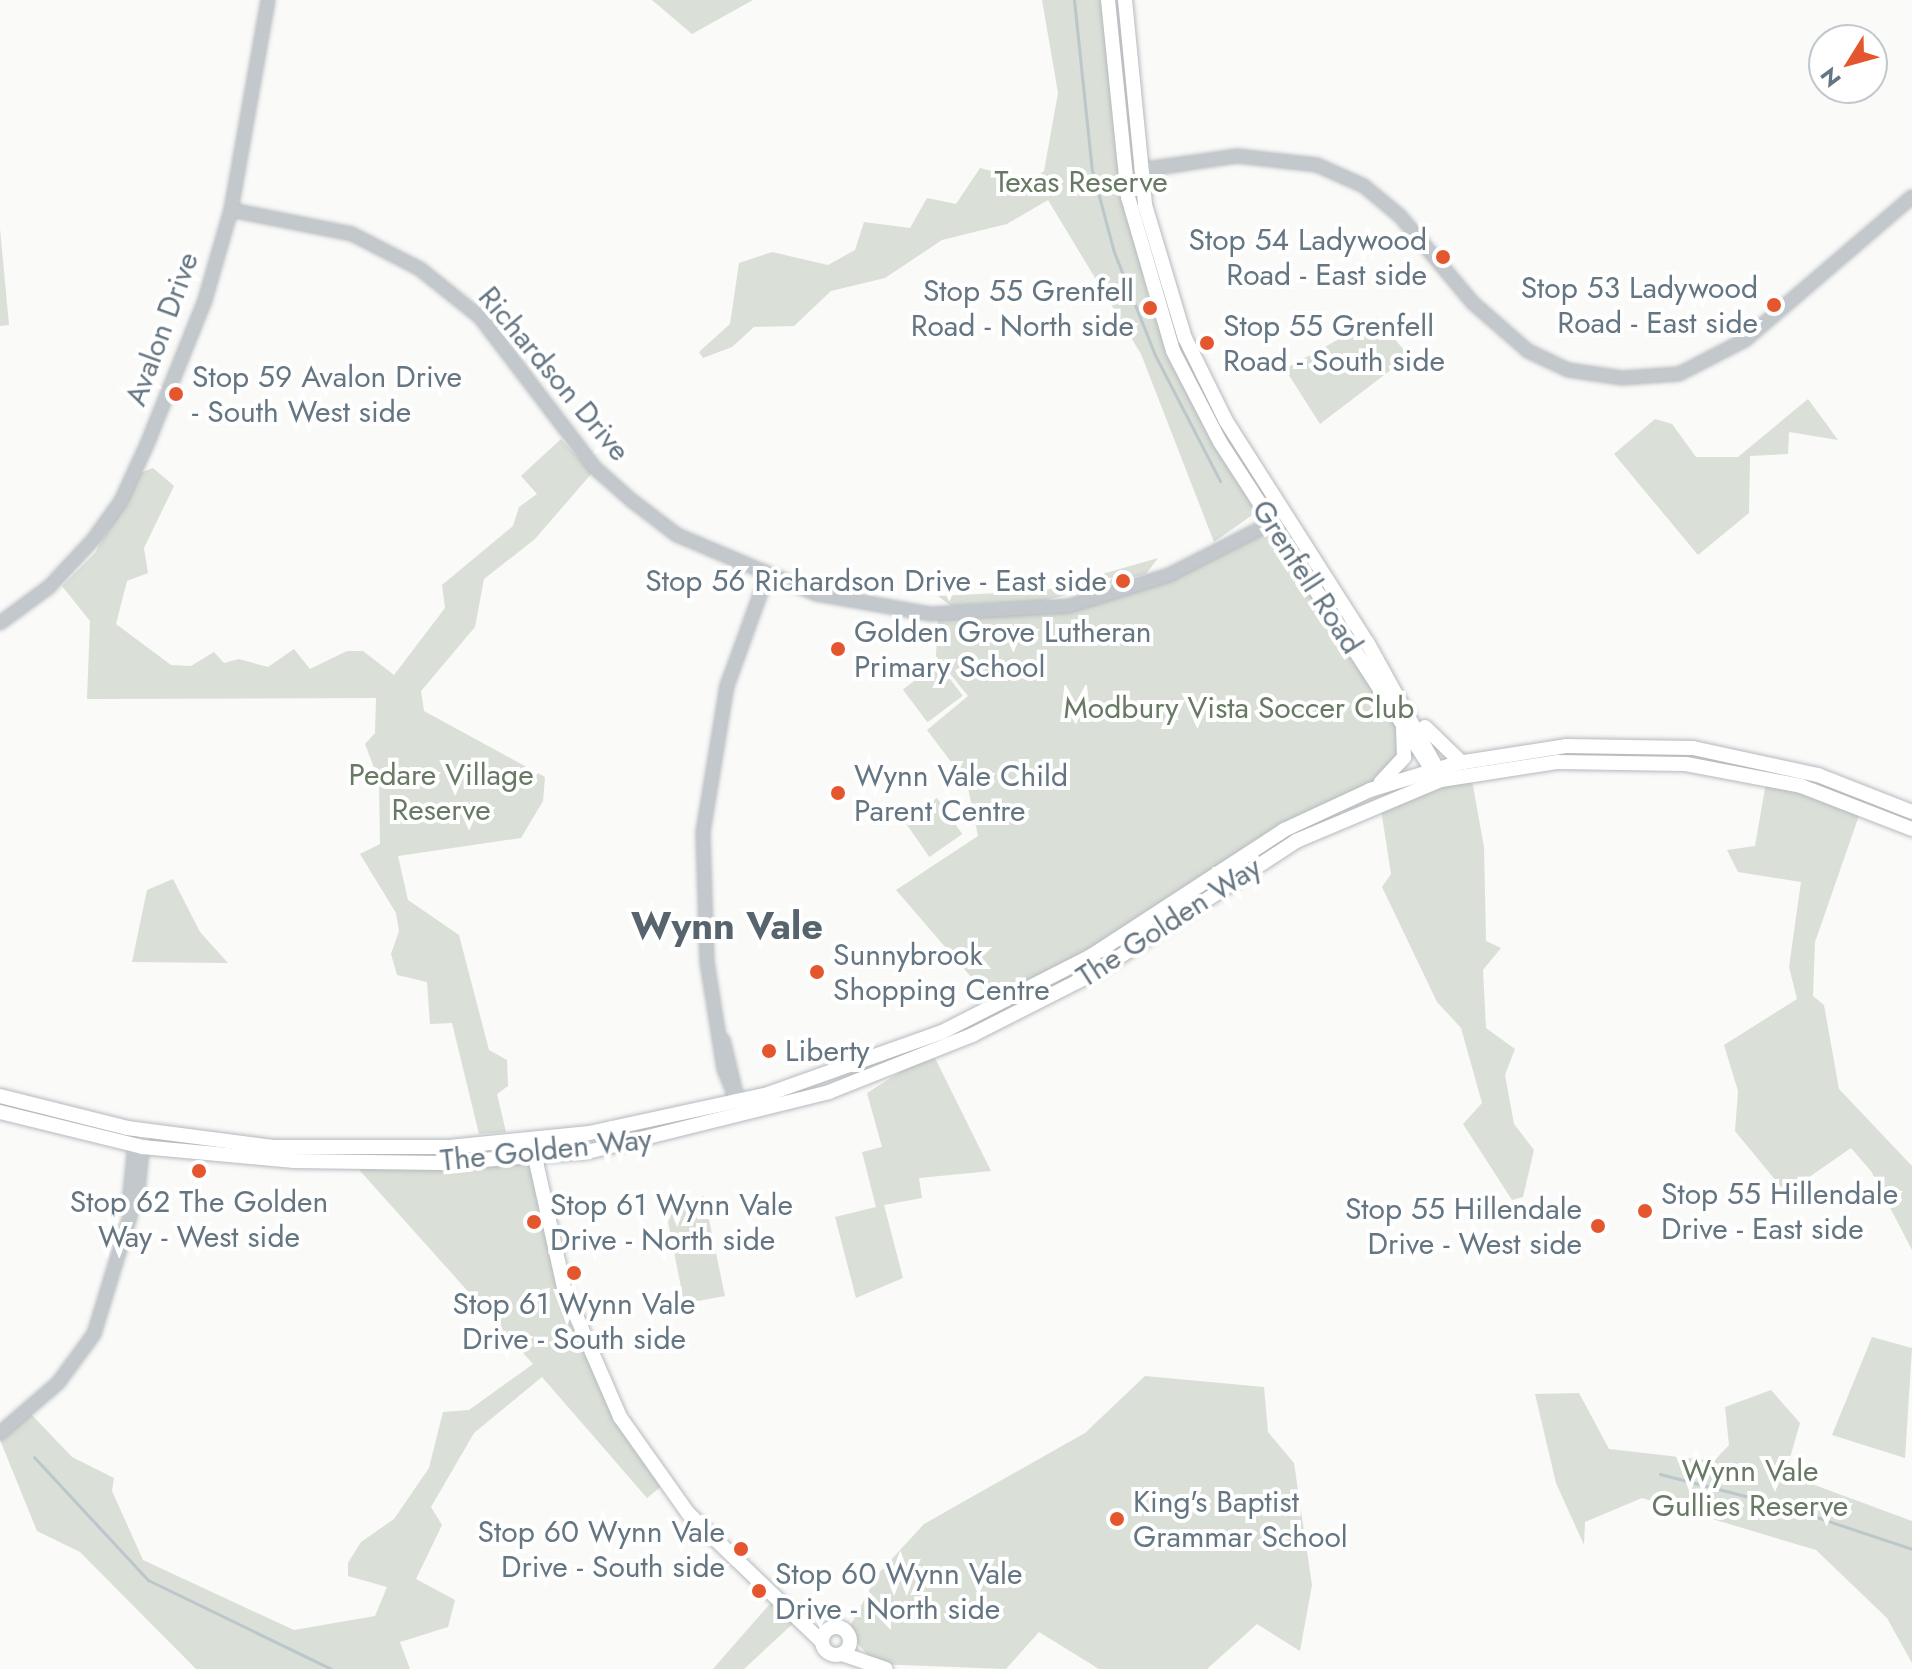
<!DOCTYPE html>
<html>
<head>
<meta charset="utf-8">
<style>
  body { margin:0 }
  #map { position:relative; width:1912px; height:1669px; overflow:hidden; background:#fafaf8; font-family:Jost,sans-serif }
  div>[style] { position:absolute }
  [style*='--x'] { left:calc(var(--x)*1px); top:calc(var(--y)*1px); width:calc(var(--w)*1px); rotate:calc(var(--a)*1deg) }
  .green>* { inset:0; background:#dadfd7; transform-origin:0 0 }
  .stream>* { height:3px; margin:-1.5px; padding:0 1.5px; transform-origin:1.5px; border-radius:1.5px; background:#bbc7cb }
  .roads { filter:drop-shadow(0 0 2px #b5babe) drop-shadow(0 0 2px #b5babe) }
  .minor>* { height:12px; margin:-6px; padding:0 6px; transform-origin:6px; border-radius:6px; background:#c3c8cc }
  .major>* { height:14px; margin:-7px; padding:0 7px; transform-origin:7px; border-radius:7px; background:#fff }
  .major>.ring { margin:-7px; padding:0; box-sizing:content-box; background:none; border:14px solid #fff; border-radius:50% }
  .dots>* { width:22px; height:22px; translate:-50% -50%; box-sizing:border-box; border:4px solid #fff; border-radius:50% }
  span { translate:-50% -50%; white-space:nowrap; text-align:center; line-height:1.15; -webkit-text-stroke:8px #fff; paint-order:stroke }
  .park-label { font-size:30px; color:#687a64 }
  .poi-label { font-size:30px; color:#657683 }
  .right { translate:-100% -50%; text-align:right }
  .left { translate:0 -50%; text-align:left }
  .street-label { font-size:30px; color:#657683 }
  .district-label { font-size:38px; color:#57646e; font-weight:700 }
  .north { position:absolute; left:1808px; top:24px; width:80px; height:80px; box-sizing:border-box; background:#fff; border:2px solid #c1c8cd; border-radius:50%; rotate:233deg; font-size:22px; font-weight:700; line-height:32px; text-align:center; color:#657683 }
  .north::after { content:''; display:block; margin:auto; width:28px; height:36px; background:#e4572e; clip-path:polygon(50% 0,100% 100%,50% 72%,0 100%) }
</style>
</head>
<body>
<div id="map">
  <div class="green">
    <i style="clip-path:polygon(652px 0,753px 0,692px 34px)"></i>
    <i style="clip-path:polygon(1042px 0,1103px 0,1119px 174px,1149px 299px,1182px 383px,1258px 511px,1214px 542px,1141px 354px,1048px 200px,1007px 224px,942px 240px,885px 278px,831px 291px,794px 326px,754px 327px,732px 347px,703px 358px,699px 352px,730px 324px,739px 263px,772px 252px,828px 265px,855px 250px,864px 222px,910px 228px,927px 198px,956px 204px,980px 168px,1031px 181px,1044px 171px,1058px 93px)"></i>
    <i style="clip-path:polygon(0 229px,9px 325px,0 326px)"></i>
    <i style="clip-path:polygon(1377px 318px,1409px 356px,1320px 424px,1285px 369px)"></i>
    <i style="clip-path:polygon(1808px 399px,1838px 440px,1789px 432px,1788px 454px,1750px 456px,1749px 513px,1698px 555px,1614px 454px,1655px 419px,1672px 424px,1696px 457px,1738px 457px)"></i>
    <i style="clip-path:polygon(561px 439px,592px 473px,535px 539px,484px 579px,475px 627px,421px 691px,424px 711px,545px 777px,543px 801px,521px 838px,398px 856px,408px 900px,459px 935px,489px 1050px,507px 1060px,508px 1086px,497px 1094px,506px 1132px,479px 1134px,452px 1023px,430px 1024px,427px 982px,397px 975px,391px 954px,399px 931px,396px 913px,360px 854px,380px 844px,379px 781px,365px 744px,375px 733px,376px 698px,87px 699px,90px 621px,62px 586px,95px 553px,142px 472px,153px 468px,174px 486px,144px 548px,148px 573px,127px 581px,116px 624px,171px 665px,191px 666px,214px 652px,224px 663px,239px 659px,268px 667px,294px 649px,310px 669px,347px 651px,363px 651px,394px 675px,445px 608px,442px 585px,513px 526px,519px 507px,537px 494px,521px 476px)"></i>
    <i style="clip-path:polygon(1272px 523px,1402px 725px,1405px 751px,1370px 790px,1321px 811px,996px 1006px,896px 890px,978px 836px,967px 783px,927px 730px,968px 696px,936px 656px,938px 614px,1069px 606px,1169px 575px)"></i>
    <i style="clip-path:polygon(1158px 558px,1146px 574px,1043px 601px,951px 606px,938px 596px,1043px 591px)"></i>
    <i style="left:938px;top:663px;width:41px;height:44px;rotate:53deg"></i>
    <i style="clip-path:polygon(1471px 775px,1484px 847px,1486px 941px,1501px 948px,1483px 970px,1486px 1028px,1515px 1049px,1505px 1075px,1514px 1124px,1534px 1150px,1523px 1197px,1512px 1200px,1463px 1124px,1482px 1103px,1461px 1028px,1437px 1002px,1382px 887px,1391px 874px,1380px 803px)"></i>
    <i style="clip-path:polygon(1767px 777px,1862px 807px,1815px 942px,1813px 996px,1824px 1005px,1839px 1089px,1912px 1166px,1912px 1250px,1871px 1171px,1851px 1148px,1786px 1193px,1735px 1131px,1738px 1091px,1724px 1045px,1797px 999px,1789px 967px,1801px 882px,1738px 872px,1727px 850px,1755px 846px)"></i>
    <i style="left:937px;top:798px;width:44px;height:40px;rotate:55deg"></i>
    <i style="clip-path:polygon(173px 879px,200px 932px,228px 963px,132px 962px,147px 890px)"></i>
    <i style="clip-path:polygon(932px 1052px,991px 1171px,919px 1178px,922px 1198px,884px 1205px,903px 1278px,856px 1298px,835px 1217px,876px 1207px,862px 1152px,882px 1147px,867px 1093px)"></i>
    <i style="clip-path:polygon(535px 1157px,535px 1190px,584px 1342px,664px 1484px,647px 1498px,542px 1377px,474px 1433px,431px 1507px,442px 1525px,416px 1579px,455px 1600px,448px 1627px,400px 1642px,410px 1669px,196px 1669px,80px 1552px,37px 1531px,0 1440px,29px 1412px,72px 1457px,114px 1478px,112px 1491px,143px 1560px,294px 1630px,375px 1616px,387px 1587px,348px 1576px,348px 1563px,361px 1542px,394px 1519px,429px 1468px,443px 1412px,469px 1410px,533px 1364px,353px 1163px)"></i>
    <i style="clip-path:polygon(704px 1196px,725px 1296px,698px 1301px,683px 1297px,668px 1222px,676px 1205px)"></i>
    <i style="clip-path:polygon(1872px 1337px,1912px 1348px,1905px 1458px,1832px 1435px)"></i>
    <i style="clip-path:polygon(1145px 1376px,1264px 1387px,1268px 1432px,1294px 1463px,1312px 1585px,1300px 1651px,1257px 1624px,1207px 1669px,1099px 1669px,1039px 1632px,1006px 1669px,876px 1664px,847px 1632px,878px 1574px,924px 1524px,1085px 1433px)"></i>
    <i style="clip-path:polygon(1771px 1390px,1800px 1423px,1787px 1468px,1793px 1477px,1912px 1521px,1912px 1663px,1887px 1618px,1816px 1550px,1642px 1498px,1585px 1522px,1584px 1545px,1556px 1483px,1535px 1394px,1579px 1393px,1609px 1449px,1714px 1461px,1729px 1445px,1725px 1407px)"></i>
    <i style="clip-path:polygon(775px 1598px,800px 1617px,744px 1669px,713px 1669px)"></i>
  </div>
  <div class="stream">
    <i style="--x:1074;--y:0;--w:171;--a:84"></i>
    <i style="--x:1092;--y:170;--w:85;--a:75"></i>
    <i style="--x:1114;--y:252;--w:111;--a:68.3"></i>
    <i style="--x:1155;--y:355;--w:142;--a:62.7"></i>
    <i style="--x:34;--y:1457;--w:168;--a:47.2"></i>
    <i style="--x:148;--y:1580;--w:203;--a:25.9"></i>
    <i style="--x:1660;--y:1474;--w:100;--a:14.5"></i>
    <i style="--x:1771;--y:1502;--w:149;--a:18.4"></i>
  </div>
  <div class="roads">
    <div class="minor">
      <i style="--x:1140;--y:170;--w:98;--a:-8.2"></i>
      <i style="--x:1237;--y:156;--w:81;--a:6.4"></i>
      <i style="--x:1317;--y:165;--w:51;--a:24.1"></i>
      <i style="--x:1364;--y:186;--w:47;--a:39.8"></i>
      <i style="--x:1400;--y:216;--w:114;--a:50"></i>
      <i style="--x:1473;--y:303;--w:73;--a:41.1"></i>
      <i style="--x:1528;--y:351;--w:44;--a:25.4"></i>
      <i style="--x:1568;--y:370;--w:55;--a:8.4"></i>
      <i style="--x:1622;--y:378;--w:57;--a:-4"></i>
      <i style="--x:1679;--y:374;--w:74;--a:-27.3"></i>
      <i style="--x:1745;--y:340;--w:220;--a:-40.6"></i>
      <i style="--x:1140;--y:170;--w:50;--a:-8"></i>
      <i style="--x:231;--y:210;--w:123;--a:11.2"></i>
      <i style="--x:352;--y:234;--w:76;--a:27.2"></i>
      <i style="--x:420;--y:269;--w:77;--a:38.7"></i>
      <i style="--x:480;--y:317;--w:190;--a:52.7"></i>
      <i style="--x:595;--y:468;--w:48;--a:41.6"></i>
      <i style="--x:631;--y:500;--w:58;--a:37.3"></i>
      <i style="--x:677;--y:535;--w:152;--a:22.9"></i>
      <i style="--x:817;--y:594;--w:116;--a:10"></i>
      <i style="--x:931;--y:614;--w:138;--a:-3.3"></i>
      <i style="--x:1069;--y:606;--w:105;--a:-17.2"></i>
      <i style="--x:1169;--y:575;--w:126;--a:-27"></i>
      <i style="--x:0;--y:623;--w:61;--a:-36.3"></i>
      <i style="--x:49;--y:587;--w:64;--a:-46.9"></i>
      <i style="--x:93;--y:540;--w:48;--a:-54.3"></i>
      <i style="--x:121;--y:501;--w:65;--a:-65.4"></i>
      <i style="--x:148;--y:442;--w:153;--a:-68.1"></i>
      <i style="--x:205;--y:300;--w:94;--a:-73.9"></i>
      <i style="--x:231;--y:210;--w:213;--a:-80"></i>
      <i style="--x:723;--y:1040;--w:64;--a:76.4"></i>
      <i style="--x:739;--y:1106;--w:40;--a:-112"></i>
      <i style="--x:724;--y:1069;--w:108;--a:-99"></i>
      <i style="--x:707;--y:962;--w:130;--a:-91.8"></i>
      <i style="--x:703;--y:832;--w:148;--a:-80.7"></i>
      <i style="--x:727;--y:686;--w:115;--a:-70.1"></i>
      <i style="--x:129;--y:1204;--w:50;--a:-84.3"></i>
      <i style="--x:134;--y:1154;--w:11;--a:-41"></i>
      <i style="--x:0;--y:1433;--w:77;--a:-40.8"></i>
      <i style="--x:58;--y:1383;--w:61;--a:-53.7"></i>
      <i style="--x:94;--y:1334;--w:151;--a:-73"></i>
      <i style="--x:138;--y:1190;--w:50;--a:-84.3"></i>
    </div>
    <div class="major">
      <i style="--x:1108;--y:0;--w:198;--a:84.2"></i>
      <i style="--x:1128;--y:197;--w:160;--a:73.7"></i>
      <i style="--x:1173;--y:351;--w:102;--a:62.7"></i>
      <i style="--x:1220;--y:442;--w:396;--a:57.1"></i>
      <i style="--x:1125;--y:0;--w:206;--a:84.4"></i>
      <i style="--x:1145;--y:205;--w:139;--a:73.3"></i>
      <i style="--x:1185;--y:338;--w:93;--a:63.7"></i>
      <i style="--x:1226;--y:421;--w:262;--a:57.5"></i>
      <i style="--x:1367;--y:642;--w:153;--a:61.1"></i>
      <i style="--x:1425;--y:727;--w:50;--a:44.2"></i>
      <i style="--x:1381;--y:782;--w:34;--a:-47"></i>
      <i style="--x:1404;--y:757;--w:28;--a:-92"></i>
      <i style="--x:0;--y:1096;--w:131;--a:14.1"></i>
      <i style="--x:127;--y:1128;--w:147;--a:7.4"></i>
      <i style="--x:273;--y:1147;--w:176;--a:0"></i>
      <i style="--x:449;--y:1147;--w:141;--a:-5.7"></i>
      <i style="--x:589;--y:1133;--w:180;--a:-12.2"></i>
      <i style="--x:765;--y:1095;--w:188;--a:-19.6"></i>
      <i style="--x:942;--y:1032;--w:167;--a:-27"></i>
      <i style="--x:1091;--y:956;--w:230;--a:-33.1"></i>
      <i style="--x:1284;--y:830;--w:95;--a:-24.9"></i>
      <i style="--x:1370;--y:790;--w:92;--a:-17.1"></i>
      <i style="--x:1458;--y:763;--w:109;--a:-8.9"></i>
      <i style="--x:1566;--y:746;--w:127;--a:0.9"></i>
      <i style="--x:1693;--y:748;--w:128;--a:12.2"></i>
      <i style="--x:1818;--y:775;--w:101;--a:21.5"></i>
      <i style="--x:0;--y:1112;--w:146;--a:13.8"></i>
      <i style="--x:142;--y:1147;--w:153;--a:5.3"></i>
      <i style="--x:294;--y:1161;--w:148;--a:0.8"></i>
      <i style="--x:442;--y:1163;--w:145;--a:-4.3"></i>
      <i style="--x:587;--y:1152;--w:249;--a:-13.9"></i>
      <i style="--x:829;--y:1092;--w:154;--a:-21.7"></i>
      <i style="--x:972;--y:1035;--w:139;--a:-26.9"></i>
      <i style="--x:1096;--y:972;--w:239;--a:-33.2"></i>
      <i style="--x:1296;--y:841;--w:157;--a:-22.8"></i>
      <i style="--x:1441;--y:780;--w:117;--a:-8.8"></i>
      <i style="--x:1557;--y:762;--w:129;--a:0.9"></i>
      <i style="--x:1686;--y:764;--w:117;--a:10.8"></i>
      <i style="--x:1801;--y:786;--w:119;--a:21.2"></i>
      <i style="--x:535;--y:1157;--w:134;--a:77.5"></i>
      <i style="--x:564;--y:1288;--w:141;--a:66.5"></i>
      <i style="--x:620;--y:1417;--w:118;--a:54.7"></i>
      <i style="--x:688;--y:1513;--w:185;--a:43.9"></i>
      <i class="ring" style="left:822px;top:1627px;width:14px;height:14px"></i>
      <i style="--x:842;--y:1654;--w:46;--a:18.8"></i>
    </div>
  </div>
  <div class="dots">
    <i style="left:1443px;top:257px;background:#e4572e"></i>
    <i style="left:1774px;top:305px;background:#e4572e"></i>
    <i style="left:1150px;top:308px;background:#e4572e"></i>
    <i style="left:1207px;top:343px;background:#e4572e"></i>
    <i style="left:176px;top:394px;background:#e4572e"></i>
    <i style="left:1123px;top:581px;background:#e4572e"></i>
    <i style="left:838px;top:649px;background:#e4572e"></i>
    <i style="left:838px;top:793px;background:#e4572e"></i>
    <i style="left:817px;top:972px;background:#e4572e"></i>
    <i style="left:769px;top:1051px;background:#e4572e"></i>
    <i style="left:199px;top:1171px;background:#e4572e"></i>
    <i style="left:1645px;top:1211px;background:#e4572e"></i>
    <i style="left:534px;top:1222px;background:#e4572e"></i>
    <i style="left:1598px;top:1226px;background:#e4572e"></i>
    <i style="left:574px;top:1273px;background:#e4572e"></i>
    <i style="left:1117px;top:1519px;background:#e4572e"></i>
    <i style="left:741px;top:1549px;background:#e4572e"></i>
    <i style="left:759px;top:1591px;background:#e4572e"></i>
  </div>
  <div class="park-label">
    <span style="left:1081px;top:182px">Texas Reserve</span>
    <span style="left:1239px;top:708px">Modbury Vista Soccer Club</span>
    <span style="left:441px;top:792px">Pedare Village<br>Reserve</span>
    <span style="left:1750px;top:1488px">Wynn Vale<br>Gullies Reserve</span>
  </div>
  <div class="poi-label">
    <span class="right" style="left:1427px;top:257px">Stop 54 Ladywood<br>Road - East side</span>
    <span class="right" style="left:1758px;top:305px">Stop 53 Ladywood<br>Road - East side</span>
    <span class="right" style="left:1134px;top:308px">Stop 55 Grenfell<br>Road - North side</span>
    <span class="left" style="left:1223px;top:343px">Stop 55 Grenfell<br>Road - South side</span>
    <span class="left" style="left:192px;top:394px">Stop 59 Avalon Drive<br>- South West side</span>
    <span class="right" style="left:1107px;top:581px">Stop 56 Richardson Drive - East side</span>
    <span class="left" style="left:854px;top:649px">Golden Grove Lutheran<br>Primary School</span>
    <span class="left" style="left:854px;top:793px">Wynn Vale Child<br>Parent Centre</span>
    <span class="left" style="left:833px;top:972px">Sunnybrook<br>Shopping Centre</span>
    <span class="left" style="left:785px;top:1051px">Liberty</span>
    <span class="left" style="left:1661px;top:1211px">Stop 55 Hillendale<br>Drive - East side</span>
    <span style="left:199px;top:1219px">Stop 62 The Golden<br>Way - West side</span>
    <span class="left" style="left:550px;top:1222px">Stop 61 Wynn Vale<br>Drive - North side</span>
    <span class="right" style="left:1582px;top:1226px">Stop 55 Hillendale<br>Drive - West side</span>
    <span style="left:574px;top:1321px">Stop 61 Wynn Vale<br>Drive - South side</span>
    <span class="left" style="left:1133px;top:1519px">King's Baptist<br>Grammar School</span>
    <span class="right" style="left:725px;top:1549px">Stop 60 Wynn Vale<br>Drive - South side</span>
    <span class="left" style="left:775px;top:1591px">Stop 60 Wynn Vale<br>Drive - North side</span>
  </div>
  <div class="street-label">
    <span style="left:162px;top:329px;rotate:-70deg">Avalon Drive</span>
    <span style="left:554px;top:374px;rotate:50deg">Richardson Drive</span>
    <span style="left:1307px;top:577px;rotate:57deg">Grenfell Road</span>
    <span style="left:1169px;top:922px;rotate:-33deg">The Golden Way</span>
    <span style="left:546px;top:1150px;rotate:-6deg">The Golden Way</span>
  </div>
  <div class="district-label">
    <span style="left:727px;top:926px">Wynn Vale</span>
  </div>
  <div class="north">N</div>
</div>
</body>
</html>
